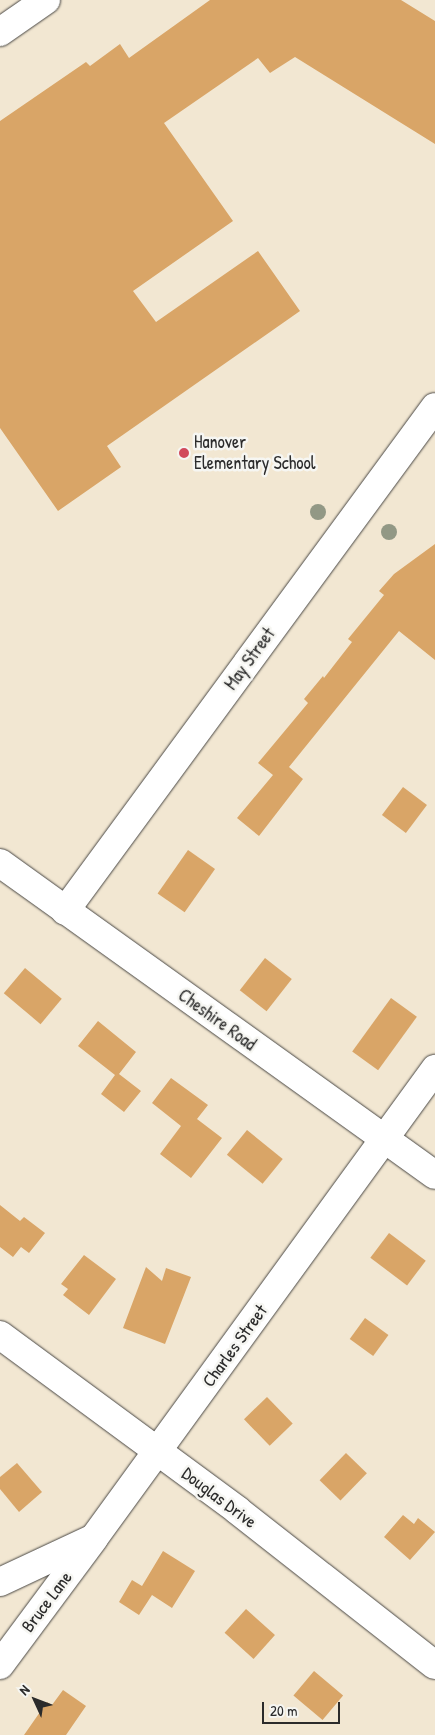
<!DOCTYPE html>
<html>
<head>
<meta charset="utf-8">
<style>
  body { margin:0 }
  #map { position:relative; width:435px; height:1735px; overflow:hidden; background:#f2e7d2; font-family:"Patrick Hand",sans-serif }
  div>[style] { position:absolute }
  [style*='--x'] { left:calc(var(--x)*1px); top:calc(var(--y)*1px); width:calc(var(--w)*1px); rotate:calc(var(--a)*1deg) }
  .building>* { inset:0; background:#d9a567; transform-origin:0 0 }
  .roads { filter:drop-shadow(0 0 1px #494744) drop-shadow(0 0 1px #494744) }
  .street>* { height:28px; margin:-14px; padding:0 14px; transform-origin:14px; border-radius:14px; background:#fff }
  .secondary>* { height:28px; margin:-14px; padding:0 14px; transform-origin:14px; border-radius:14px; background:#fff }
  .trees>* { width:16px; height:16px; margin:-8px; border-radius:50%; background:#929885 }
  .dots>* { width:14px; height:14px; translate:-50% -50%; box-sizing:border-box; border:2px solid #f6f6f2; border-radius:50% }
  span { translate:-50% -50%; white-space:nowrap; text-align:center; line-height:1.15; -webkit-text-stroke:5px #f6f6f2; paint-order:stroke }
  .poi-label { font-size:18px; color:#2b2b2b }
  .left { translate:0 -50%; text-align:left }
  .street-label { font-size:18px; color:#2b2b2b }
  .north { position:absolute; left:10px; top:1675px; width:50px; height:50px; -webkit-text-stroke:4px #f6f6f2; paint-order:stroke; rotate:313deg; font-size:14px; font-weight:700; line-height:20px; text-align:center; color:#2b2b2b }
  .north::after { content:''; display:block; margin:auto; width:18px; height:22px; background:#2b2b2b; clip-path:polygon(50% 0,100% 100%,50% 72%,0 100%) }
  .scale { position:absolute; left:262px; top:1702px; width:78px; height:22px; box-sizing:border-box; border:2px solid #2b2b2b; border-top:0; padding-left:6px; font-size:15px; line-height:18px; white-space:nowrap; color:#2b2b2b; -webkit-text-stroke:4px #f6f6f2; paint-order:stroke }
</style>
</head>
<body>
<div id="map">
  <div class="building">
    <i style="clip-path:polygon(210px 0,401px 0,435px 21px,435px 144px,295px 57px,270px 73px,258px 58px,164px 123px,233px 221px,133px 291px,156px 322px,258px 251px,300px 311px,107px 446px,121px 467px,58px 511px,0 428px,0 121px,86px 62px,90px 66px,120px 44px,129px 58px)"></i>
    <i style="clip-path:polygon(435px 544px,435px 660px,399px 631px,289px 767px,303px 779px,259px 836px,237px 818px,273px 775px,258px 763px,308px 703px,304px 699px,323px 676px,324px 678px,352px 642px,348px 639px,384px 595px,379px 591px,394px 574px)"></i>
    <i style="left:403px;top:787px;width:30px;height:35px;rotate:37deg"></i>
    <i style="left:188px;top:850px;width:33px;height:53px;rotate:35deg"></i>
    <i style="left:265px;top:958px;width:34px;height:41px;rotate:38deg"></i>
    <i style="left:25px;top:968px;width:48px;height:33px;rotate:40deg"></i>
    <i style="left:391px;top:998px;width:32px;height:66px;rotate:36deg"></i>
    <i style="clip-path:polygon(98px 1021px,136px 1052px,119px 1074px,141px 1091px,124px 1112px,101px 1094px,115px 1075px,78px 1046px)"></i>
    <i style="clip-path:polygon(171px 1078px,208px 1105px,197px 1119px,222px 1138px,191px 1178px,160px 1154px,181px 1126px,152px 1103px)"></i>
    <i style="left:247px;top:1130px;width:46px;height:32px;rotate:39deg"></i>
    <i style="clip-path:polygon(0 1205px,20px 1221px,24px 1217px,45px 1233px,29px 1253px,21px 1247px,13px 1257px,0 1247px)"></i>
    <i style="left:389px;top:1233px;width:46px;height:31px;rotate:37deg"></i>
    <i style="clip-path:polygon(84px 1255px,116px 1279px,89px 1315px,63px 1295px,68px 1289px,61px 1284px)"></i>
    <i style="clip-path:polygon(146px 1267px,162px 1281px,166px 1268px,191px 1277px,165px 1344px,123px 1328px)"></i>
    <i style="left:365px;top:1318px;width:29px;height:26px;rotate:36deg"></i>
    <i style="left:267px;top:1397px;width:37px;height:32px;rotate:46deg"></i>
    <i style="left:346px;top:1453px;width:29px;height:38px;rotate:44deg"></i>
    <i style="clip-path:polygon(17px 1463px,42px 1492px,19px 1512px,0 1489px,0 1477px)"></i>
    <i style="clip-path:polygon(403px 1515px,414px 1524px,418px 1518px,435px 1532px,410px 1560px,384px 1537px)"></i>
    <i style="clip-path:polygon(163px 1551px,195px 1571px,172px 1608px,152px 1595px,139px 1615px,119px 1602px,132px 1580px,142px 1586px)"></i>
    <i style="left:246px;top:1609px;width:39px;height:32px;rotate:42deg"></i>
    <i style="left:314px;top:1671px;width:38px;height:32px;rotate:40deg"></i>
    <i style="clip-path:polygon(63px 1690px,86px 1706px,66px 1735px,24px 1735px,47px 1702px,52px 1705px)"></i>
  </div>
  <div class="roads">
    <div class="street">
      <i style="--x:0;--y:863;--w:535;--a:35.65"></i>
      <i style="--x:65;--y:911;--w:625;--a:-53.72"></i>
      <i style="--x:0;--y:1335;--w:295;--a:36.4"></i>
      <i style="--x:237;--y:1510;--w:251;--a:38.1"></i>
      <i style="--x:0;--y:1582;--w:104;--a:-25.1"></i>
      <i style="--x:94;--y:1538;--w:580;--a:-53.98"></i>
      <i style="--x:0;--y:1665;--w:154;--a:-53.4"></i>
    </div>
    <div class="secondary">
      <i style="--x:0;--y:32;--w:56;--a:-34.8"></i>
    </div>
  </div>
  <div class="trees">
    <i style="left:318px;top:512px"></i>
    <i style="left:389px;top:532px"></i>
  </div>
  <div class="dots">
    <i style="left:184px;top:453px;background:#d1495b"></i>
  </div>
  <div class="poi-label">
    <span class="left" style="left:194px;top:453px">Hanover<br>Elementary School</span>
  </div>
  <div class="street-label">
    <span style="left:250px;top:659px;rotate:-54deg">May Street</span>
    <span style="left:217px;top:1020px;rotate:36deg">Cheshire Road</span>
    <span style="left:235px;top:1346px;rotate:-54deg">Charles Street</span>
    <span style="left:219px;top:1498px;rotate:37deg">Douglas Drive</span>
    <span style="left:47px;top:1602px;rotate:-53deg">Bruce Lane</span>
  </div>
  <div class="north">N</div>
  <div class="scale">20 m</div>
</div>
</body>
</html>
